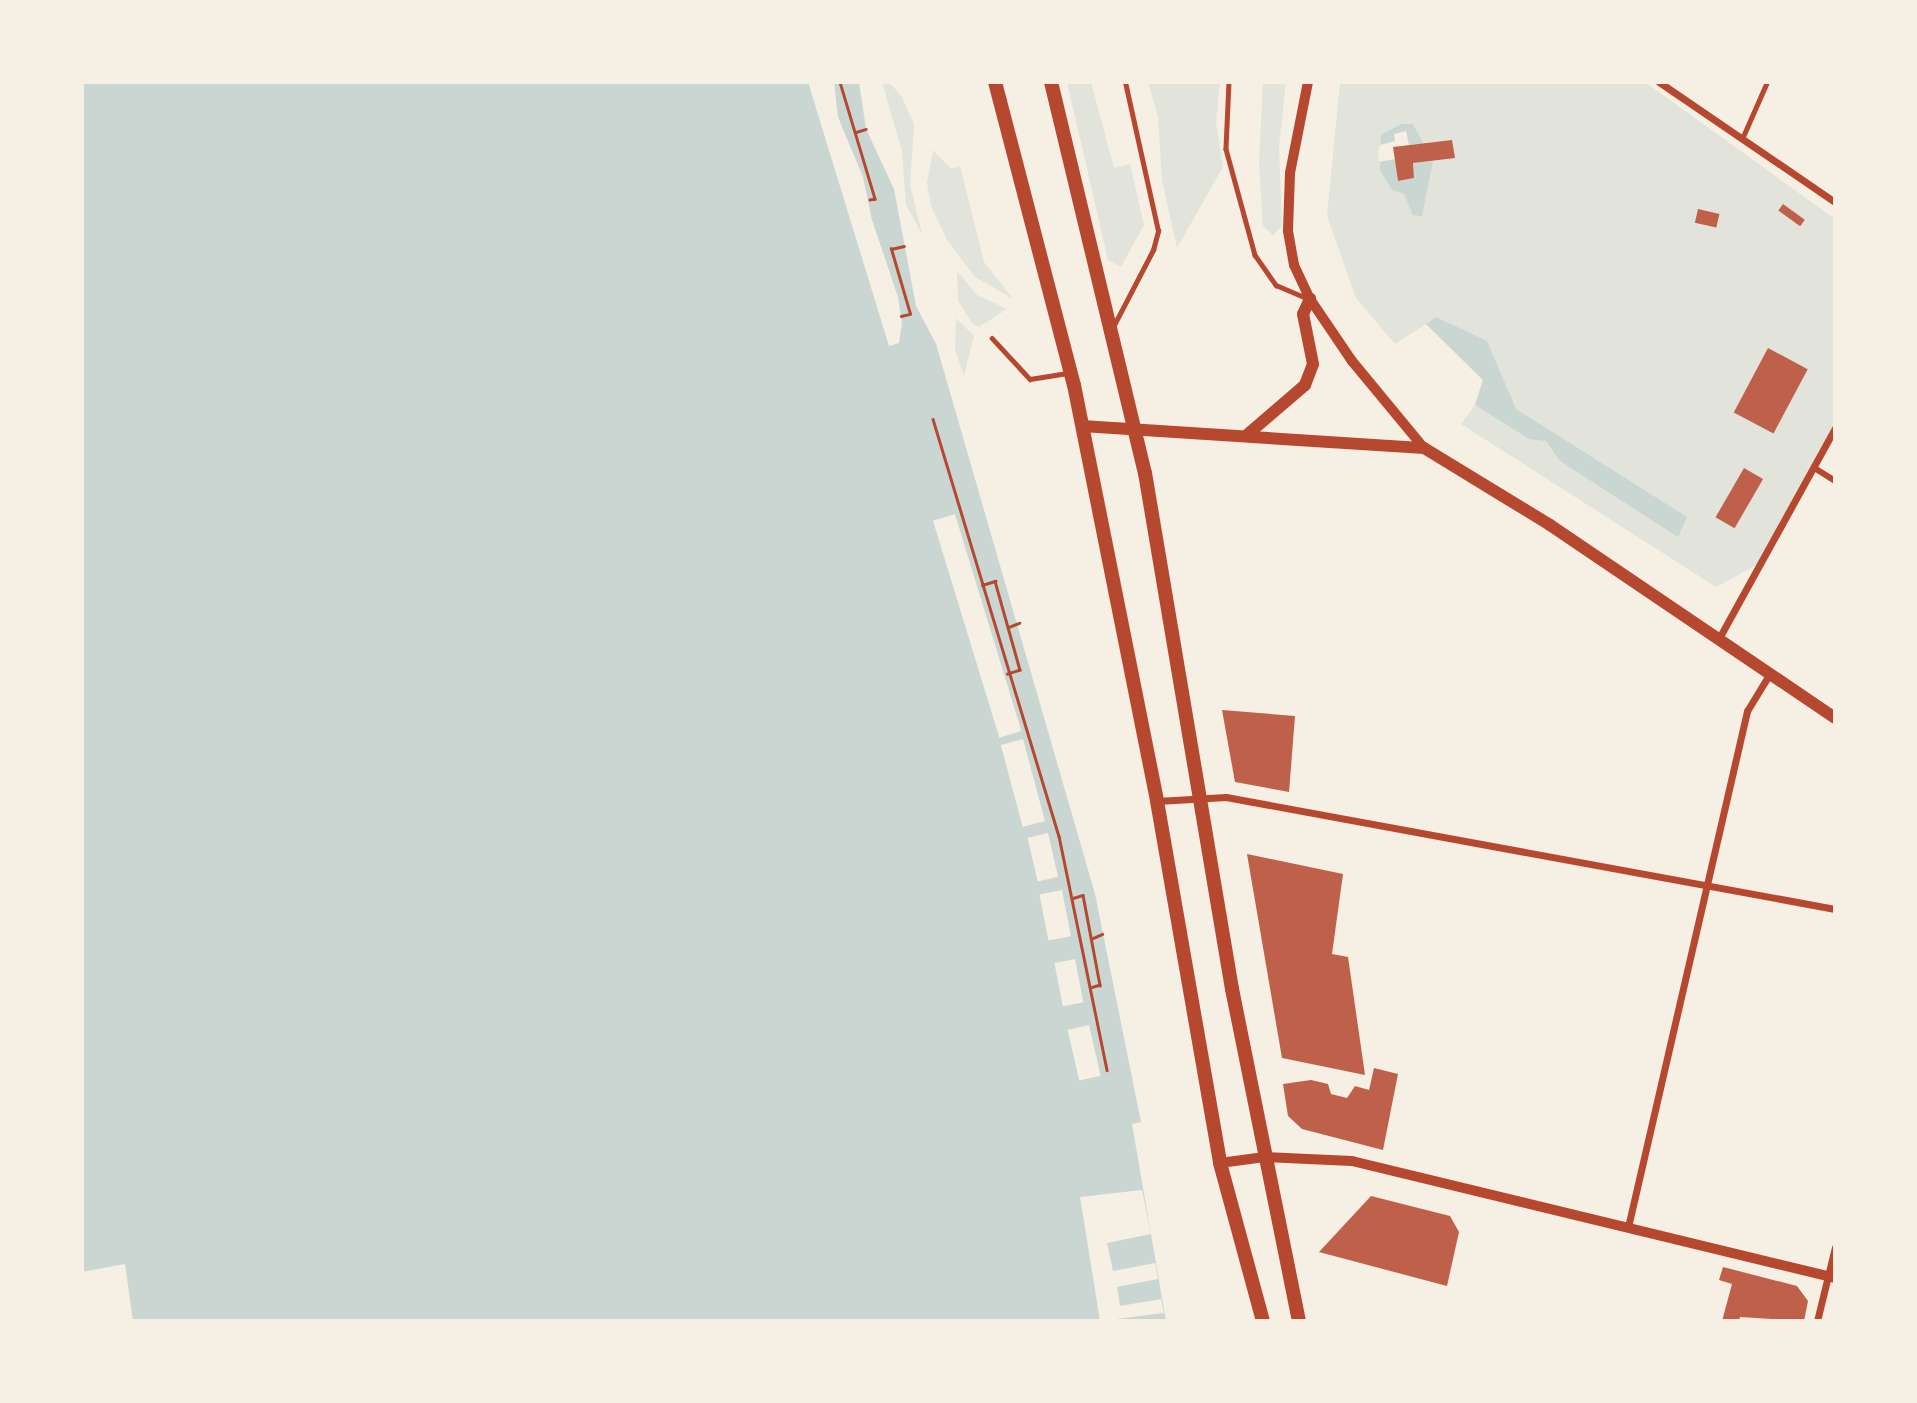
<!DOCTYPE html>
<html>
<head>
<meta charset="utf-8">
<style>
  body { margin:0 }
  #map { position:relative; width:1917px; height:1403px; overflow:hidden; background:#f6efe4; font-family:Signika,sans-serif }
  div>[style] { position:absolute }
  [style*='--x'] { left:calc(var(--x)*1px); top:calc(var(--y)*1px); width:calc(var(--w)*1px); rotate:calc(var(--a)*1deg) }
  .green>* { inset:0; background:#e2e4dc }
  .water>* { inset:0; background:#c9d6d2 }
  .pier>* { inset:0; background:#f6efe4; transform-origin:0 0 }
  .building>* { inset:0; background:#bf614a; transform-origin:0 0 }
  .path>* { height:2.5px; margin:-1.25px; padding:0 1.25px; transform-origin:1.25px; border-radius:1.25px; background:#b5482f }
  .service>* { height:4.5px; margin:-2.25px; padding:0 2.25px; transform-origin:2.25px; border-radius:2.25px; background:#b5482f }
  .pedestrian>* { height:6px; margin:-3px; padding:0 3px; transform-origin:3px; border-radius:3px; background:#b5482f }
  .minor>* { height:7px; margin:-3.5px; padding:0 3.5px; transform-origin:3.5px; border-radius:3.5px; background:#b5482f }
  .tertiary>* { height:10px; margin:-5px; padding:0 5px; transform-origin:5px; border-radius:5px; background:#b5482f }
  .secondary>* { height:12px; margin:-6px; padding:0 6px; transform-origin:6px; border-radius:6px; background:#b5482f }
  .primary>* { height:14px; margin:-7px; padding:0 7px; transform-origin:7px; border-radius:7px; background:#b5482f }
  span { translate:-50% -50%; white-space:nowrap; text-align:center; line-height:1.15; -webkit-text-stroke:7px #f6efe4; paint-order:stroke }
  .frame { position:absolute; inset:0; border:84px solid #f6efe4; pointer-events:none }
</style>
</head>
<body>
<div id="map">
  <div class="green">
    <i style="clip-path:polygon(882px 82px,889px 82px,902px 97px,914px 124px,910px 184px,922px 234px,906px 205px,902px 152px)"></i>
    <i style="clip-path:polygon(1067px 82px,1091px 82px,1114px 168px,1130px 164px,1144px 225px,1121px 267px,1108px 260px)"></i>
    <i style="clip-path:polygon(1148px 82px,1220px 82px,1216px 122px,1223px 167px,1177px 248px,1162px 180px,1158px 117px)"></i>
    <i style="clip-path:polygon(1263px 82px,1286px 82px,1279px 147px,1282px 226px,1273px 235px,1263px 226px,1259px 162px)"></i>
    <i style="clip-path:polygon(1340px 82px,1645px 82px,1835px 219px,1835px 428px,1762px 562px,1716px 587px,1461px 424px,1475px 405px,1483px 380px,1426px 324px,1395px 344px,1356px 298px,1327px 216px)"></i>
    <i style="clip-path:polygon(933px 150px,951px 169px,960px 166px,984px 262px,1013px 299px,975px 277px,947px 240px,931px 206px,927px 183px)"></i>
    <i style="clip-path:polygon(957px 271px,977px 295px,1007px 309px,979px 327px,972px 323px,958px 301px)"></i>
    <i style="clip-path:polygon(956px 318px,974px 336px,964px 376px,955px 350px)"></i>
  </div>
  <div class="water">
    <i style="clip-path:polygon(82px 82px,859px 82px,866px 129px,894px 189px,916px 306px,936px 344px,1095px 894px,1141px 1122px,1132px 1124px,1166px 1321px,133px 1321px,125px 1264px,82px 1272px)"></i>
    <i style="clip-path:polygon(1401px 124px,1413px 124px,1433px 161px,1422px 216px,1413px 215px,1404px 194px,1392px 190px,1380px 170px,1381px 135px)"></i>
    <i style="clip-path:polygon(1436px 317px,1487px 341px,1516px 409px,1687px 517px,1678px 537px,1560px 461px,1546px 441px,1529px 439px,1475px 405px,1483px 380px,1426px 324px)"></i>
  </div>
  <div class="pier">
    <i style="clip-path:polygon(808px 82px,834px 82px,838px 117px,863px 177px,872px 220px,898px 297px,902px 323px,899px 343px,889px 346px)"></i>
    <i style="clip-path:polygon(1406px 131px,1409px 145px,1431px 143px,1437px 160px,1413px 163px,1414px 178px,1398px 181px,1395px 159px,1379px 162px,1378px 152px,1380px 145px,1395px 141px,1394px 134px)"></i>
    <i style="left:955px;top:514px;width:227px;height:23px;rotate:73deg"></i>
    <i style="left:1023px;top:739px;width:85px;height:23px;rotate:75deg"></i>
    <i style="left:1048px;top:833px;width:45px;height:21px;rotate:77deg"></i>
    <i style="left:1062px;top:890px;width:47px;height:23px;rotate:79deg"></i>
    <i style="left:1075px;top:959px;width:44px;height:21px;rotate:79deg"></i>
    <i style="left:1089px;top:1025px;width:52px;height:22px;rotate:77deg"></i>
    <i style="clip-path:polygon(1142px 1190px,1151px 1234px,1107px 1243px,1113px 1271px,1155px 1263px,1156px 1267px,1158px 1279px,1117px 1287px,1120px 1306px,1161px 1299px,1164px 1313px,1100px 1321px,1080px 1197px)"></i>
  </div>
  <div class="building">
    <i style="clip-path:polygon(1452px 140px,1455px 158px,1413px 163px,1414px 178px,1398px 181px,1393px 147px)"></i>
    <i style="left:1783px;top:204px;width:27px;height:8px;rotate:36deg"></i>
    <i style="left:1698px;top:209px;width:22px;height:14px;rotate:13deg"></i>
    <i style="left:1768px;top:348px;width:45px;height:73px;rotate:28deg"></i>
    <i style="left:1744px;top:468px;width:22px;height:57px;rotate:30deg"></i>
    <i style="clip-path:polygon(1222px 710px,1295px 716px,1289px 792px,1235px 782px)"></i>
    <i style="clip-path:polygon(1247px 854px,1343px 874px,1332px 954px,1348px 957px,1365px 1075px,1282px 1058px)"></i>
    <i style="clip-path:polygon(1374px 1068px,1398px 1074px,1383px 1150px,1302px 1129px,1288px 1116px,1283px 1084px,1311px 1080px,1328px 1084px,1331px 1094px,1347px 1098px,1355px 1086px,1369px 1090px)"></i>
    <i style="clip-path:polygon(1371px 1196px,1450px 1216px,1459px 1232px,1447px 1286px,1319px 1252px)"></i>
    <i style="clip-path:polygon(1723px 1267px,1797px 1286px,1808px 1301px,1804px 1321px,1740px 1317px,1739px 1321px,1722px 1321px,1732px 1284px,1719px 1280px)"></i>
  </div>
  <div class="path">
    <i style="--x:840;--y:82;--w:122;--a:73.3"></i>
    <i style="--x:875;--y:199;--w:5;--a:169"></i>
    <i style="--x:856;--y:132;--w:10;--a:-17"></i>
    <i style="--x:901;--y:316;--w:9;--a:-13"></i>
    <i style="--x:910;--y:314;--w:68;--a:-106.3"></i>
    <i style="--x:891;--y:249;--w:13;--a:-13"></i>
    <i style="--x:933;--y:419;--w:436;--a:73.2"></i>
    <i style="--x:1059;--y:836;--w:239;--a:78.4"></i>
    <i style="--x:982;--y:585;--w:14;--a:-17"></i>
    <i style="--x:995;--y:581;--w:92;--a:74.3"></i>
    <i style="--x:1020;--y:670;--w:13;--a:162"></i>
    <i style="--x:1009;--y:627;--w:11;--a:-22"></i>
    <i style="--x:1073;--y:898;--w:10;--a:-17"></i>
    <i style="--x:1083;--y:895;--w:92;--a:79.3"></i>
    <i style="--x:1100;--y:985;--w:10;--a:163"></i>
    <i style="--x:1091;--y:939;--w:12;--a:-24"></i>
  </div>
  <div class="service">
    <i style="--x:1229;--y:82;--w:67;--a:92.6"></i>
    <i style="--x:1226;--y:149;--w:110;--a:74.7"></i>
    <i style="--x:1255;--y:255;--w:37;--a:55"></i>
    <i style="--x:1276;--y:285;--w:34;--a:23"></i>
    <i style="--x:1742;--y:139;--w:62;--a:-66.3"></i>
    <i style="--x:1114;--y:325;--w:85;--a:-62.5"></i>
    <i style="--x:1153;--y:250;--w:20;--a:-75"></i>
    <i style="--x:1158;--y:231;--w:153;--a:-102.5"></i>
    <i style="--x:992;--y:338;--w:56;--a:47.2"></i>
    <i style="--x:1030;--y:379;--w:36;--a:-9"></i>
  </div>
  <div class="pedestrian">
    <i style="--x:1816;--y:469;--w:22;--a:32"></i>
  </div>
  <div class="minor">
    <i style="--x:1659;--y:82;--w:213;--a:34.3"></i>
    <i style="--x:1718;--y:640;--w:242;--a:-61.1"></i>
    <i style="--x:1157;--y:801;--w:69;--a:-3.3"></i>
    <i style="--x:1226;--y:797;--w:619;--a:10.42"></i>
    <i style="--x:1628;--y:1227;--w:530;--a:-77.01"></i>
    <i style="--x:1747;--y:711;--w:42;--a:-58.6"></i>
    <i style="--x:1817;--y:1321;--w:76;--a:-76.3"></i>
  </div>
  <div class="tertiary">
    <i style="--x:1308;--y:82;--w:93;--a:101.2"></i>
    <i style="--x:1290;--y:173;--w:58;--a:92"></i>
    <i style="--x:1288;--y:231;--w:35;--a:80"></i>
    <i style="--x:1294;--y:265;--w:38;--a:65"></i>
    <i style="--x:1310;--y:299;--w:75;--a:55.9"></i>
    <i style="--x:1352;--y:361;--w:113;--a:50.4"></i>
    <i style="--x:1220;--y:1163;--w:45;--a:-7.6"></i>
    <i style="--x:1265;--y:1157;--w:87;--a:2.6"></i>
    <i style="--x:1352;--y:1161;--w:497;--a:13.6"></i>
  </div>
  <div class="secondary">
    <i style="--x:1082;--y:426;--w:343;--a:3.7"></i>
    <i style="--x:1424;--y:448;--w:148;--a:31.4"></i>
    <i style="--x:1550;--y:525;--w:344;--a:34.1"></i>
    <i style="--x:1248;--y:434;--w:75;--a:-40.7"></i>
    <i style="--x:1305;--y:385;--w:22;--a:-69"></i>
    <i style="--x:1313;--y:364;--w:51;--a:-101.3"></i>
    <i style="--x:1303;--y:314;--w:17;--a:-65"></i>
  </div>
  <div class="primary">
    <i style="--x:995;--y:82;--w:313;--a:75.4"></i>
    <i style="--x:1074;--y:385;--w:424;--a:78.7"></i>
    <i style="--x:1157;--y:801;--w:367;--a:80.1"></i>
    <i style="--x:1220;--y:1163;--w:164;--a:74.8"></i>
    <i style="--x:1051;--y:82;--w:402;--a:76.5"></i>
    <i style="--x:1145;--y:473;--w:523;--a:80.43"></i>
    <i style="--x:1232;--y:989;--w:339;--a:78.6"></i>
  </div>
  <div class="frame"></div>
</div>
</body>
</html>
